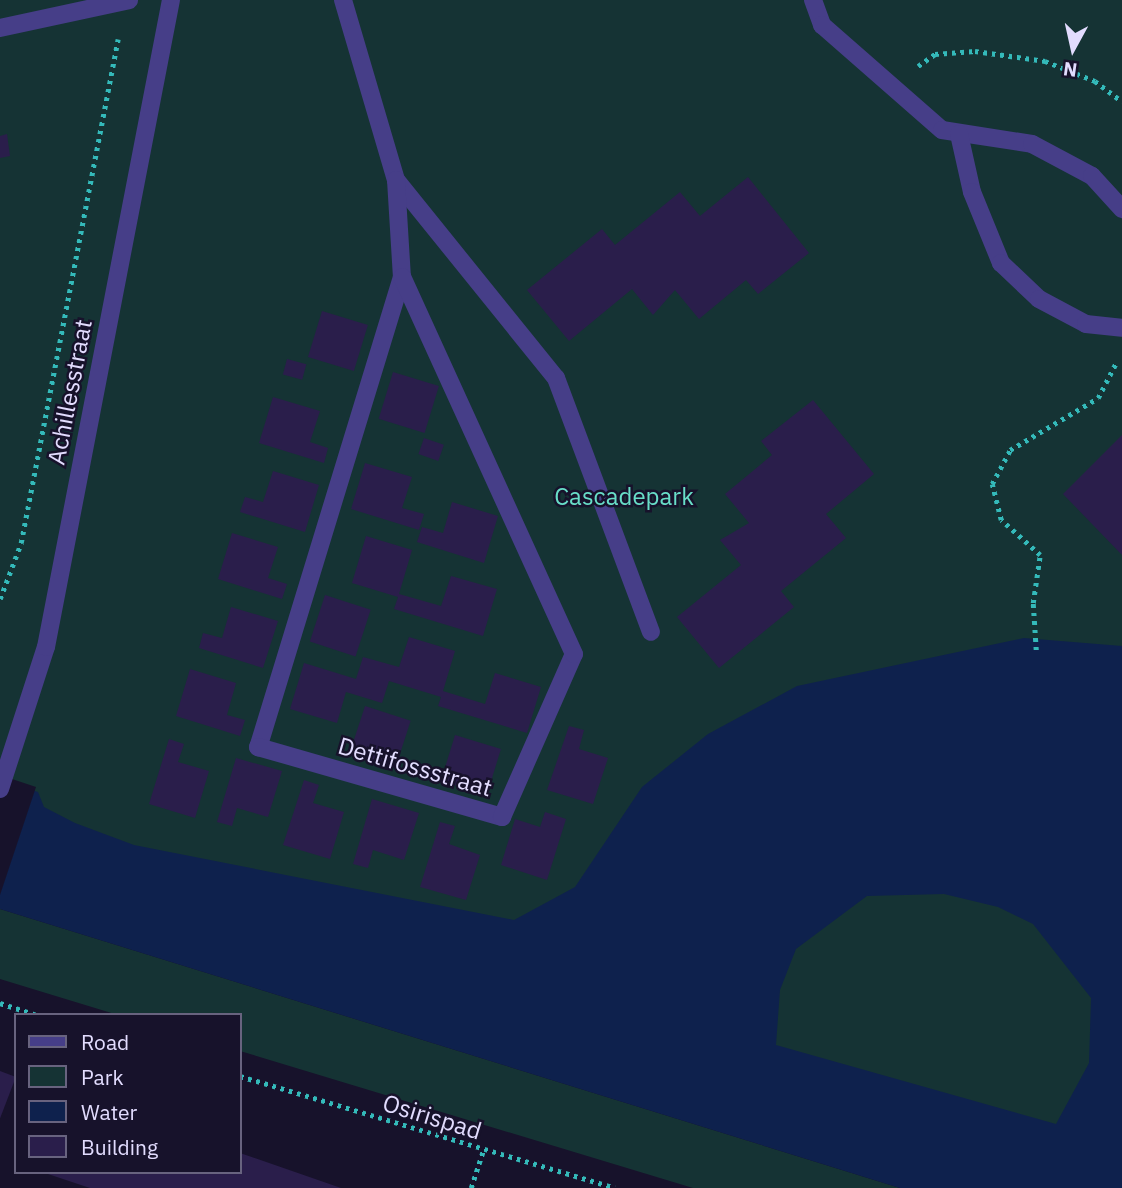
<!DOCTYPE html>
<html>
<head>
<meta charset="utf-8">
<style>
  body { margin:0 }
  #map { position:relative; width:1122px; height:1188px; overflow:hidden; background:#17122b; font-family:"IBM Plex Sans",sans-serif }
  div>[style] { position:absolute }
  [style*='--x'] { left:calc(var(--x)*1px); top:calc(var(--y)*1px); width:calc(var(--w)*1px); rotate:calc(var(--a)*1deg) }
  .green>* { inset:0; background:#153334 }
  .water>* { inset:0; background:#0e214d }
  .pier>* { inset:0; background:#17122b }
  .building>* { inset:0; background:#2a1e4b; transform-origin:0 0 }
  .path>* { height:4.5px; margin-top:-2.25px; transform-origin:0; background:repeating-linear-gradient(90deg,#34baba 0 3.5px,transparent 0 8.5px) }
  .street>* { height:18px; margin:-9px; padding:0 9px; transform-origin:9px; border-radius:9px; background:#463e88 }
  span { translate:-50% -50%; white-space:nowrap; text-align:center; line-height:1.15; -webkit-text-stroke:5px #17122b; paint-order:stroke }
  .street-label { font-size:24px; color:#e2dcfe }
  .park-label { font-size:24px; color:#68dec8 }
  .legend { position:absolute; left:14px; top:1013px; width:228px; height:161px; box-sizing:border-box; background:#17122b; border:2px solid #68637f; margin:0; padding:9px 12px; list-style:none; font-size:21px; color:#e2dcfe }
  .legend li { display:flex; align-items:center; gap:14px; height:35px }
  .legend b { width:35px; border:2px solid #68637f }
  .north { position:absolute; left:1038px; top:14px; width:70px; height:70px; -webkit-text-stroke:5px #17122b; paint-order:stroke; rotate:188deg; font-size:19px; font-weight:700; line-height:28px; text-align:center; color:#e2dcfe }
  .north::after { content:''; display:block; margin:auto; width:24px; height:32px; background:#e2dcfe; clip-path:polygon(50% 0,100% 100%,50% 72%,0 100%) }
</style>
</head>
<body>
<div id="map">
  <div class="green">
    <i style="clip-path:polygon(0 0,1122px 0,1122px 1158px,0 835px)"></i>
    <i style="clip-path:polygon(0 909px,787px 1153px,900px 1188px,693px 1188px,240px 1051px,240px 1015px,118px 1015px,0 979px)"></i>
  </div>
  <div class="water">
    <i style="clip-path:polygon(evenodd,1024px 638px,1122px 646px,1122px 1188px,900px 1188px,0 909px,0 779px,38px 792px,44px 807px,75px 823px,134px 845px,514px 920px,575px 887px,642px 787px,708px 734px,797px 686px,1024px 638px,944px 894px,998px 907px,1033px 924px,1091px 998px,1089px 1063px,1056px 1124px,776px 1045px,780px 990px,796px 949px,867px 896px,944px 894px)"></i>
  </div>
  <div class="pier">
    <i style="clip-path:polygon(0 775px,36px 787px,0 895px)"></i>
  </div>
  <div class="building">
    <i style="clip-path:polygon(7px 134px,10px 156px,0 158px,0 136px)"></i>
    <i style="clip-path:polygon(748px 177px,809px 253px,758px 294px,746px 280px,699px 319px,675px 290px,653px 315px,632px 289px,569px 341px,527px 290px,602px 229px,615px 245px,680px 192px,700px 216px)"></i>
    <i style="left:322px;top:311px;width:48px;height:48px;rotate:17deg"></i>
    <i style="left:287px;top:359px;width:20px;height:16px;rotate:15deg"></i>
    <i style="left:393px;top:372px;width:48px;height:49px;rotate:17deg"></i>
    <i style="clip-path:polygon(273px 397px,320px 411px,310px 442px,328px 448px,324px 463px,259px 443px)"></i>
    <i style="clip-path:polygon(813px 400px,874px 474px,826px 514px,846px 538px,781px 591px,794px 607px,719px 668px,677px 617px,741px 565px,720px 540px,749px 523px,725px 494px,772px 455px,761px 441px)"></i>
    <i style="clip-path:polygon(1122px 435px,1122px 555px,1063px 494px)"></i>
    <i style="left:424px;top:438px;width:21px;height:17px;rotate:19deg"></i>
    <i style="clip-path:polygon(365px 463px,412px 477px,402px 508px,424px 514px,419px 530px,351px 509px)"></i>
    <i style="clip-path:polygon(273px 471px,319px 485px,305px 532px,240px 512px,245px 497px,263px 502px)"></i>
    <i style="clip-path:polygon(452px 502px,498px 516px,484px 563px,417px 542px,422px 527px,443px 533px)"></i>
    <i style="clip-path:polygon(232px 533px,278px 547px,268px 578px,287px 584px,282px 599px,218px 579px)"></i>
    <i style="clip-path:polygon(366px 536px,412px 550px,399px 594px,441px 606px,451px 576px,497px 589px,483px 636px,394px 609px,398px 597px,352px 583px)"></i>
    <i style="left:325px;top:595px;width:48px;height:49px;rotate:18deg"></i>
    <i style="clip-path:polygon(231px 607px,278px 621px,263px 668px,199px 648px,203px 633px,222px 638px)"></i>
    <i style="clip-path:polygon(409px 637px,455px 651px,443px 691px,485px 704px,495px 673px,541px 687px,527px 733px,438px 706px,441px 697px,389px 681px,382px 703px,346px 692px,337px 723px,290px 709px,304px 663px,356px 679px,363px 657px,399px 667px)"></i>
    <i style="clip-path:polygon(190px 669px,236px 683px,227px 715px,245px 720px,240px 736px,176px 716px)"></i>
    <i style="left:365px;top:706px;width:48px;height:49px;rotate:18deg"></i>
    <i style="clip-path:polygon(569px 726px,584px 730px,579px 749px,608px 758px,593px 804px,547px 790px)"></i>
    <i style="left:455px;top:735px;width:48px;height:48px;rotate:17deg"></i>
    <i style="clip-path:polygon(169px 739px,184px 744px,178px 762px,209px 771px,195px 818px,149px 804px)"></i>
    <i style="clip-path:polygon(236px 758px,282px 771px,268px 817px,237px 808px,232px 826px,217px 822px)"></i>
    <i style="clip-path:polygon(304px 780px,319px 785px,313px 803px,344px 812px,330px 859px,283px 845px)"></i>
    <i style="clip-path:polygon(372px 799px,419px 813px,404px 860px,373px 850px,368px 868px,353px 864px)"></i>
    <i style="clip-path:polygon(545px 812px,566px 819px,547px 880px,501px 865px,515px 819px,540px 827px)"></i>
    <i style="clip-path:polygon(440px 822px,455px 826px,449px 844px,480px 855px,466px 900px,420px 887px)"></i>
    <i style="left:0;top:1071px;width:17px;height:86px;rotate:21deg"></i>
    <i style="clip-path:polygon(240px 1153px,341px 1188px,90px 1188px,45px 1173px,240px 1172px)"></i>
  </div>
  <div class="path">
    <i style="--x:918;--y:66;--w:21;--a:-35"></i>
    <i style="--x:935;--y:54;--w:40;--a:-4.3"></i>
    <i style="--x:975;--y:51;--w:71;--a:8.1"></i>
    <i style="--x:1045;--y:61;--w:54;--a:21.8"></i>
    <i style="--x:1095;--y:81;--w:34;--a:37"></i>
    <i style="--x:0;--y:599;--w:60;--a:-69.4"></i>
    <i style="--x:21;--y:543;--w:513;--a:-79.11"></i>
    <i style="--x:1036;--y:650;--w:47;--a:-93.7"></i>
    <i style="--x:1033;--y:603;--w:49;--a:-81.7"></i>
    <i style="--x:1040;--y:555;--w:52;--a:-138.1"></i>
    <i style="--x:1001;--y:520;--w:37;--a:-104"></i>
    <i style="--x:992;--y:484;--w:38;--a:-62"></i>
    <i style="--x:1010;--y:450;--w:102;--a:-30.6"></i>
    <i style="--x:1098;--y:398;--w:42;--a:-62.8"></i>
    <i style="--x:0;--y:1003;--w:40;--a:18"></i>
    <i style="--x:240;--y:1076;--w:391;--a:16.6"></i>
    <i style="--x:471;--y:1188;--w:40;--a:-72"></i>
  </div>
  <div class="street">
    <i style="--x:343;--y:0;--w:188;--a:73.6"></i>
    <i style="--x:396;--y:180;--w:255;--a:51.1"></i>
    <i style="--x:556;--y:378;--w:271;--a:69.5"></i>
    <i style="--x:813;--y:0;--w:27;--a:70"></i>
    <i style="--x:822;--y:25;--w:159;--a:41.2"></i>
    <i style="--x:942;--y:130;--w:91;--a:8.8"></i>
    <i style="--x:1032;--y:144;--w:68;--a:28.1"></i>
    <i style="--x:1092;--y:176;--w:45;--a:47.7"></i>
    <i style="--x:0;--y:28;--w:132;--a:-12.2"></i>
    <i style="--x:959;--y:134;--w:59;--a:77.4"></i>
    <i style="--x:972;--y:192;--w:77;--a:67.8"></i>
    <i style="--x:1001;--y:263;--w:52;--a:43.5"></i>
    <i style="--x:1039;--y:299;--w:53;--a:28"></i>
    <i style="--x:1086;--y:324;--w:36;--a:6"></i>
    <i style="--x:396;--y:180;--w:97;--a:86.5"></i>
    <i style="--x:402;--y:277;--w:492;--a:107"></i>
    <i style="--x:258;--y:747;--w:254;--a:16"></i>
    <i style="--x:502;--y:817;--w:178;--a:-66.2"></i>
    <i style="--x:574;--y:654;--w:414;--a:-114.5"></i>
    <i style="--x:0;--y:789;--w:149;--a:-72.1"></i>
    <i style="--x:46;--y:647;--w:659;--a:-79.07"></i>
  </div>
  <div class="street-label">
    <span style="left:70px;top:392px;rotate:-79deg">Achillesstraat</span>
    <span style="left:415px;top:767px;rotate:16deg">Dettifossstraat</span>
    <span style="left:432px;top:1117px;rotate:17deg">Osirispad</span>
  </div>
  <div class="park-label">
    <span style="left:624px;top:497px">Cascadepark</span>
  </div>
  <ul class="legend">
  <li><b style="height:9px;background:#463e88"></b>Road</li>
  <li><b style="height:19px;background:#153334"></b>Park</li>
  <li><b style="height:19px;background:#0e214d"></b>Water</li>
  <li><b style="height:19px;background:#2a1e4b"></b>Building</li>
  </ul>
  <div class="north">N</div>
</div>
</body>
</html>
